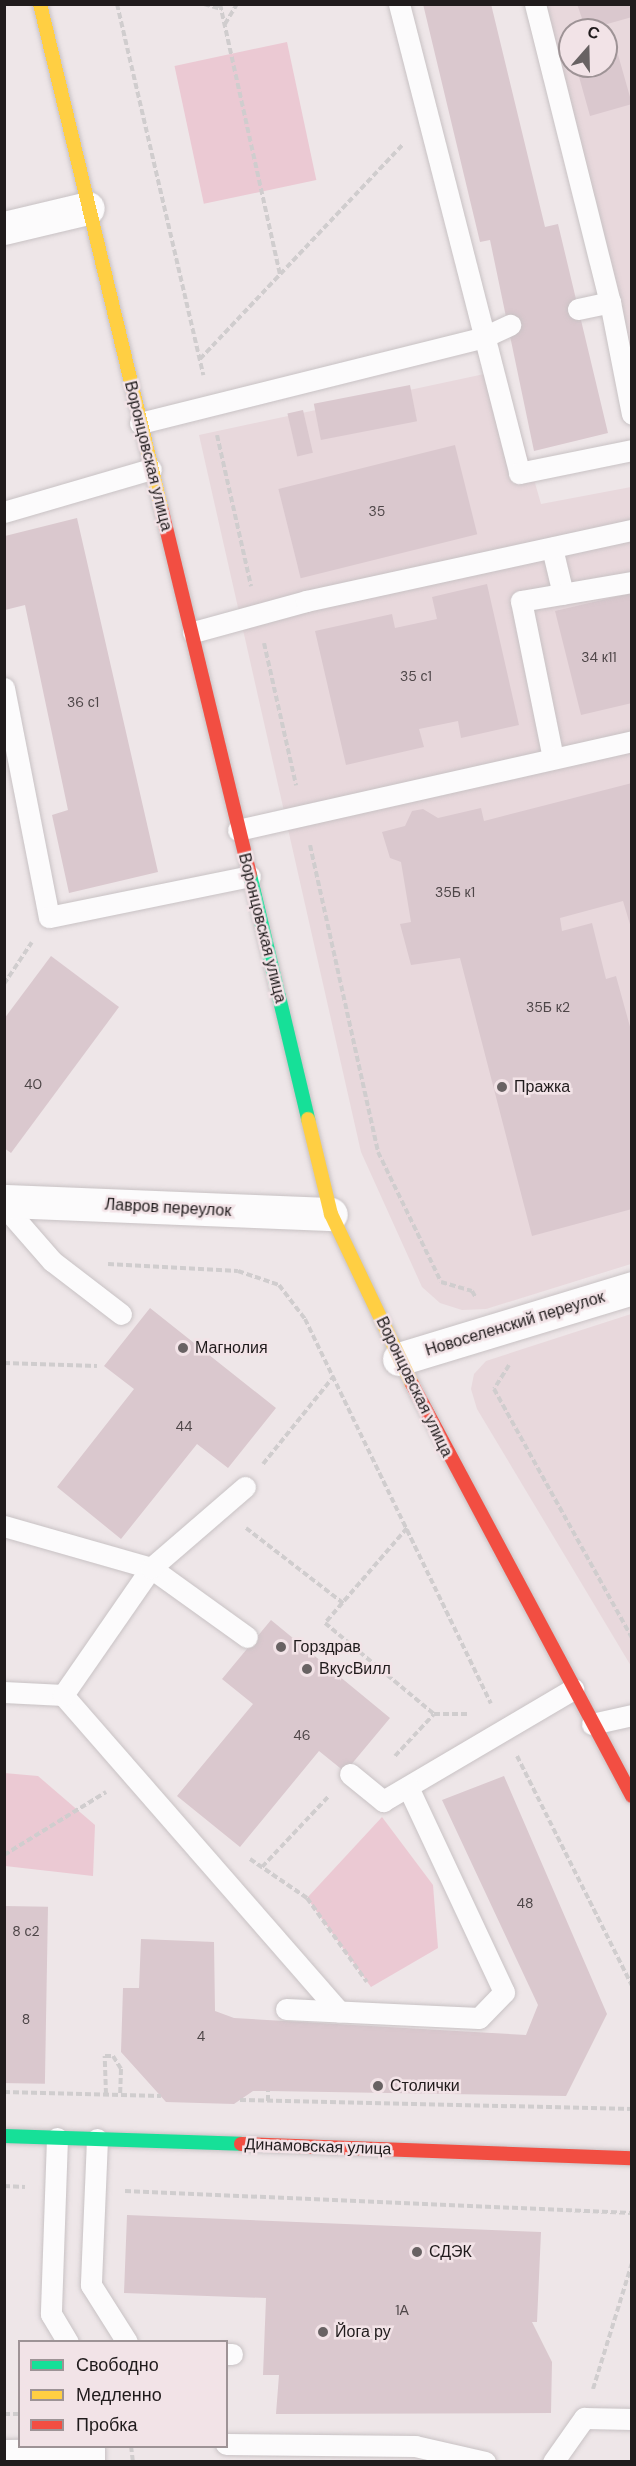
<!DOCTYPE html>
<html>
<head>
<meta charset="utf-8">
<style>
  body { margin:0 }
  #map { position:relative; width:636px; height:2466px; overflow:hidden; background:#eee6e8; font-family:"DM Sans",sans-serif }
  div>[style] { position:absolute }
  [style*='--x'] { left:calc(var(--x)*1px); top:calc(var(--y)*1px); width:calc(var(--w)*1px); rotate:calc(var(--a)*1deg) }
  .built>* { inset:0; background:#e8d8dc }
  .green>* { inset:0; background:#ebc9d3; transform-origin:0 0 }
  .building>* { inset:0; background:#dac8ce; transform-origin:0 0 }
  .path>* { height:4px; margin-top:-2px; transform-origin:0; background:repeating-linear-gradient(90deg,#d0cdce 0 6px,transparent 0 9px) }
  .roads { filter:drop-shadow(0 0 2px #c8c2c4) drop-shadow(0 0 2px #c8c2c4) }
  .lane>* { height:21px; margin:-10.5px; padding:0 10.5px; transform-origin:10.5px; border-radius:10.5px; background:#fcfbfc }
  .street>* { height:33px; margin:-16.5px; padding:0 16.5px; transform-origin:16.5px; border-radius:16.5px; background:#fcfbfc }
  .fast>* { height:14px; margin:-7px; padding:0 7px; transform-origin:7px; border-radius:7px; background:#16e098 }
  .slow>* { height:14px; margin:-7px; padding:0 7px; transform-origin:7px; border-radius:7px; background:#ffcf43 }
  .jam>* { height:14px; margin:-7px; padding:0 7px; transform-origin:7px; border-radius:7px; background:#f24e42 }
  .dots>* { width:16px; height:16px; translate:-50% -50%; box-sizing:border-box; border:3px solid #f2e3e7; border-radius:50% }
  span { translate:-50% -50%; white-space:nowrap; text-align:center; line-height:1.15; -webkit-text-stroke:5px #f2e3e7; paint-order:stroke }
  .number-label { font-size:14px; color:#4e4648 }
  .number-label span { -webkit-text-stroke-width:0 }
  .street-label { font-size:16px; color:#201b1c }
  .poi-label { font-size:16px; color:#201b1c }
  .left { translate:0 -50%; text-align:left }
  .frame { position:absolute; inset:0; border:6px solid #201b1c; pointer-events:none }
  .legend { position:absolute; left:18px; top:2340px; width:210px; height:108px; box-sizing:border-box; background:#f2e3e7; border:2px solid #9e9396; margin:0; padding:8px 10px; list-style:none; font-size:18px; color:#201b1c }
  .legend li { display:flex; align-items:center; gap:12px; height:30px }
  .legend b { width:30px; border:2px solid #9e9396 }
  .north { position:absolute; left:558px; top:18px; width:60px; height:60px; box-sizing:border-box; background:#f2e3e7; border:2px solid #9e9396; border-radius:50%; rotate:20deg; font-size:16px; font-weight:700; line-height:24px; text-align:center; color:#201b1c }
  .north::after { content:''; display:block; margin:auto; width:21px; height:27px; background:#686263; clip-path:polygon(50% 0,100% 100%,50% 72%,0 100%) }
</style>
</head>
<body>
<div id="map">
  <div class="built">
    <i style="clip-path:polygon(evenodd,534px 5px,631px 5px,631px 422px,534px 5px,570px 30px,606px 30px,606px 66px,570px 66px,570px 30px)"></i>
    <i style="clip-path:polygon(503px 370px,541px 504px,631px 487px,631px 1264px,486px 1309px,462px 1310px,440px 1303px,422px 1287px,361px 1152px,199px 435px)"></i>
    <i style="clip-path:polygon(631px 1314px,632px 1314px,631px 1666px,477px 1409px,471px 1389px,474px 1374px,486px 1361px)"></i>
  </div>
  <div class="green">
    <i style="left:287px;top:42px;width:141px;height:115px;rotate:78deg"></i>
    <i style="clip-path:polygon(4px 1773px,38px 1776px,95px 1825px,93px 1876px,5px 1866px)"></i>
    <i style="clip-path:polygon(382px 1817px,433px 1885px,438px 1948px,371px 1987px,307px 1898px)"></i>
  </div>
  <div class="building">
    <i style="clip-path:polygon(423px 4px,491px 4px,545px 227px,558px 224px,608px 433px,534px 451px,490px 240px,480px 242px)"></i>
    <i style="clip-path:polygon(577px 4px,632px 4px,632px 17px,586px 30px)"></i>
    <i style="clip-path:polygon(617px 51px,632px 104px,590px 116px,576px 66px,606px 66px,606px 54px)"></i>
    <i style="left:410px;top:385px;width:37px;height:98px;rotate:79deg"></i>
    <i style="left:303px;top:410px;width:44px;height:16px;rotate:77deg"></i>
    <i style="left:455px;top:445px;width:92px;height:182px;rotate:76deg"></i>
    <i style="clip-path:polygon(77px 518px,158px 872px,69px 893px,52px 815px,68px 810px,25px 605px,5px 610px,5px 536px)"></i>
    <i style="clip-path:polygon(487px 584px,519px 725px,461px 738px,458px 721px,419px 729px,424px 747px,346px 765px,315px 631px,392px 614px,395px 628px,437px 619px,432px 597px)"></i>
    <i style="clip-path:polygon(632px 593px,632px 703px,581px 715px,555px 611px)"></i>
    <i style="clip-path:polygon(632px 783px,632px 931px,623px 901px,560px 918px,562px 931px,592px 923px,606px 979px,616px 976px,632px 1034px,632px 1209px,532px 1236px,460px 958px,411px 965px,400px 924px,411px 922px,401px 862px,390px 858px,382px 832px,405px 826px,412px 811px,423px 809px,438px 818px,481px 808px,484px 821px)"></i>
    <i style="clip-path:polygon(51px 956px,119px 1007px,11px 1153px,4px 1148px,4px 1019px)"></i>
    <i style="clip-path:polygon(150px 1308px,276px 1408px,228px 1468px,197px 1444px,121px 1539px,57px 1487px,134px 1389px,104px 1366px)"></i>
    <i style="clip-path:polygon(271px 1620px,390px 1718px,345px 1772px,319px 1751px,240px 1847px,177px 1796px,253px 1704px,222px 1679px)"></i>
    <i style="clip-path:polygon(504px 1776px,607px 2014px,566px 2096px,268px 2091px,253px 2091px,234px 2104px,166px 2102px,121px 2052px,123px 1988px,139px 1988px,141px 1939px,214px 1942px,215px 2011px,234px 2018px,526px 2035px,538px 2005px,442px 1800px)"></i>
    <i style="left:4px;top:1906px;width:44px;height:177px;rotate:1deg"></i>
    <i style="clip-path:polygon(127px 2215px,541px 2232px,537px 2322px,532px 2322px,552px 2362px,551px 2413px,276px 2414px,279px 2375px,263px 2375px,266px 2298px,124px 2293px)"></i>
  </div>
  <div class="path">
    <i style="--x:117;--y:4;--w:381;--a:76.9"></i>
    <i style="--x:204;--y:4;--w:19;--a:16"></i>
    <i style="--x:220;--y:4;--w:278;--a:77.5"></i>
    <i style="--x:225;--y:24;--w:23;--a:-59"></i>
    <i style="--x:200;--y:359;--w:296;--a:-46.6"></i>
    <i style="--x:217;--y:435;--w:155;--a:77.3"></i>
    <i style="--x:264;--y:643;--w:146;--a:77.3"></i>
    <i style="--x:310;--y:845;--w:314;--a:77.5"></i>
    <i style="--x:378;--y:1152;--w:144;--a:64.1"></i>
    <i style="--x:441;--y:1282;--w:32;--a:16"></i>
    <i style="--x:472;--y:1291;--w:8;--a:60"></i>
    <i style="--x:4;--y:984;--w:50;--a:-56.3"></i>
    <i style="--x:108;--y:1264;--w:130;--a:3.1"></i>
    <i style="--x:238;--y:1271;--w:43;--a:18.9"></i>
    <i style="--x:279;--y:1285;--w:43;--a:52.6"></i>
    <i style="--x:305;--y:1319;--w:427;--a:64.2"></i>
    <i style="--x:4;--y:1363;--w:93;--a:1.8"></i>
    <i style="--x:509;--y:1365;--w:28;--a:122"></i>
    <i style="--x:494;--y:1389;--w:285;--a:61"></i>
    <i style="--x:263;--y:1464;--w:113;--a:-51.1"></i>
    <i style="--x:246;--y:1528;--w:123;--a:37.7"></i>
    <i style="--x:407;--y:1528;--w:125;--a:130.8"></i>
    <i style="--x:325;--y:1623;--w:142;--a:39.9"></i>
    <i style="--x:395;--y:1756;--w:57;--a:-47.1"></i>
    <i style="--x:434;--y:1714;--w:34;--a:0"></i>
    <i style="--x:517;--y:1756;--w:257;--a:63.4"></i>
    <i style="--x:4;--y:1855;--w:120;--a:-31.7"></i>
    <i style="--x:250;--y:1859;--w:69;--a:34.4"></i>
    <i style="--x:307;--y:1898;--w:103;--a:54.5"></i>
    <i style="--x:262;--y:1867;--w:98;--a:-46.7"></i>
    <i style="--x:4;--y:2092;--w:157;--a:1.5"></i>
    <i style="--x:106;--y:2094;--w:38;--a:-92"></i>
    <i style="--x:105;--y:2056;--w:8;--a:0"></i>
    <i style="--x:113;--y:2056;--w:15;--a:58"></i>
    <i style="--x:121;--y:2069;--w:26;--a:92"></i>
    <i style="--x:240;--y:2100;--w:392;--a:1.3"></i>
    <i style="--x:268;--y:2101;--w:10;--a:-90"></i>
    <i style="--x:4;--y:2186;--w:21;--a:3"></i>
    <i style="--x:125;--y:2191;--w:507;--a:2.48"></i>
    <i style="--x:593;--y:2389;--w:132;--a:-72.8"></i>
    <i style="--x:4;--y:2414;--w:16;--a:0"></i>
    <i style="--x:131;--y:2446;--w:16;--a:83"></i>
  </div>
  <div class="roads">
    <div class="lane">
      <i style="--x:399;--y:4;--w:484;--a:75.6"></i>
      <i style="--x:519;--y:473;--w:115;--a:-11.5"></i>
      <i style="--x:535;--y:4;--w:307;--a:75.9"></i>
      <i style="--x:610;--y:302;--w:114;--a:78.9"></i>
      <i style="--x:578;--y:309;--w:33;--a:-12"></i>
      <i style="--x:140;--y:423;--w:355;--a:-14"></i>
      <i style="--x:484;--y:337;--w:29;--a:-25"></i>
      <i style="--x:4;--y:512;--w:153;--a:-16.3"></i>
      <i style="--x:552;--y:548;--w:47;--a:76.6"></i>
      <i style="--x:193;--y:632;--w:117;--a:-15.3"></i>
      <i style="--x:306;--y:601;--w:334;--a:-12.3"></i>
      <i style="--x:4;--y:688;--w:233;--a:78.9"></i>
      <i style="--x:49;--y:917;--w:205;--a:-11.5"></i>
      <i style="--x:553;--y:758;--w:160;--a:-101.5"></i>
      <i style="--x:521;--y:601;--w:113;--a:-9.7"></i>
      <i style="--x:238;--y:830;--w:404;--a:-12.7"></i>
      <i style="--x:4;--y:1206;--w:73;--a:48.9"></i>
      <i style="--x:52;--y:1261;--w:87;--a:37.5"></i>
      <i style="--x:4;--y:1526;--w:153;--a:15.9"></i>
      <i style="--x:151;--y:1568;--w:118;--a:35.7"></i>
      <i style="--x:4;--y:1692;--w:59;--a:2.9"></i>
      <i style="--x:63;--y:1695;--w:420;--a:48.9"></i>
      <i style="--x:63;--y:1695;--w:155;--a:-55.3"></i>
      <i style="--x:151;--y:1568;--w:124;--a:-40.8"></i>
      <i style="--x:592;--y:1724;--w:41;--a:-12.7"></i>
      <i style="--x:350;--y:1774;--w:43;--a:39.3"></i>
      <i style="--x:383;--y:1801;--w:221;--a:-30.5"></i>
      <i style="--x:286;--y:2009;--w:193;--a:2.7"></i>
      <i style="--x:479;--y:2018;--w:36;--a:-46"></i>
      <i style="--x:504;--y:1992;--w:226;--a:-115.1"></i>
      <i style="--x:57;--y:2138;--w:176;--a:92"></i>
      <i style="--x:51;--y:2314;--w:33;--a:59"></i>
      <i style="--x:97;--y:2139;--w:146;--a:92.4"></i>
      <i style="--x:91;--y:2285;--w:67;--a:57.7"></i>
      <i style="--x:226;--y:2354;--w:6;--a:0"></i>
      <i style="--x:226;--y:2444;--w:189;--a:0.6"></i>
      <i style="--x:415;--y:2446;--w:72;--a:12.9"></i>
      <i style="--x:4;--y:2450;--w:90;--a:-0.6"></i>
      <i style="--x:94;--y:2449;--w:13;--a:90"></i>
      <i style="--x:553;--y:2462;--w:54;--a:-54.8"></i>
      <i style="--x:584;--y:2418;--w:48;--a:1.2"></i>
    </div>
    <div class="street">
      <i style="--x:4;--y:228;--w:86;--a:-13.4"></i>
      <i style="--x:4;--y:1201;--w:327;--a:2.3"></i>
      <i style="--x:399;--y:1359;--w:244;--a:-16.9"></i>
    </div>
    <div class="fast">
      <i style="--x:250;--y:875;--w:251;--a:76.6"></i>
      <i style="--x:4;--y:2136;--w:237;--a:1.9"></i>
    </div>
    <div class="slow">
      <i style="--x:40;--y:4;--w:521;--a:76.47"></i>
      <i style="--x:308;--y:1119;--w:98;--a:76.4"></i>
      <i style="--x:331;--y:1214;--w:188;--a:64.5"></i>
    </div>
    <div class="jam">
      <i style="--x:162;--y:511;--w:374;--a:76.4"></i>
      <i style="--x:412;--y:1384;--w:467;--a:61.9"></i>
      <i style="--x:241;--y:2144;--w:391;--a:2.1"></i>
    </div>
  </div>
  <div class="dots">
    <i style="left:502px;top:1087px;background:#686263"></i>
    <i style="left:183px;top:1348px;background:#686263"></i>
    <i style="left:281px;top:1647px;background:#686263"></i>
    <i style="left:307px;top:1669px;background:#686263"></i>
    <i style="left:378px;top:2086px;background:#686263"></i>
    <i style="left:417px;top:2252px;background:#686263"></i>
    <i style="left:323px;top:2332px;background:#686263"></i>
  </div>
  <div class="number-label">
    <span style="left:377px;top:511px">35</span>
    <span style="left:599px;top:657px">34 к11</span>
    <span style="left:416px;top:676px">35 с1</span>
    <span style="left:83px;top:702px">36 с1</span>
    <span style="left:455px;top:892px">35Б к1</span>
    <span style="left:548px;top:1007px">35Б к2</span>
    <span style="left:33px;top:1084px">40</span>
    <span style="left:184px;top:1426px">44</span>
    <span style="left:302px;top:1735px">46</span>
    <span style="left:525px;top:1903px">48</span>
    <span style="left:26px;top:1931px">8 с2</span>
    <span style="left:26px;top:2019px">8</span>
    <span style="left:201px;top:2036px">4</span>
    <span style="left:402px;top:2310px">1А</span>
  </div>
  <div class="street-label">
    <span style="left:148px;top:456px;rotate:76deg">Воронцовская улица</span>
    <span style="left:262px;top:928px;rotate:76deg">Воронцовская улица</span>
    <span style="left:168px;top:1208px;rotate:3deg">Лавров переулок</span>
    <span style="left:515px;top:1324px;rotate:-17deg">Новоселенский переулок</span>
    <span style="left:414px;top:1387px;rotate:64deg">Воронцовская улица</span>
    <span style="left:318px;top:2147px;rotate:2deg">Динамовская улица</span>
  </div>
  <div class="poi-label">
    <span class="left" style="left:514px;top:1087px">Пражка</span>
    <span class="left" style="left:195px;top:1348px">Магнолия</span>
    <span class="left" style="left:293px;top:1647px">Горздрав</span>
    <span class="left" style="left:319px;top:1669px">ВкусВилл</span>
    <span class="left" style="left:390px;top:2086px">Столички</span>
    <span class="left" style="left:429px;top:2252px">СДЭК</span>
    <span class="left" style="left:335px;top:2332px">Йога ру</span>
  </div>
  <div class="frame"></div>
  <ul class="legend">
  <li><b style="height:8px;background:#16e098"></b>Свободно</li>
  <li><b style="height:8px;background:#ffcf43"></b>Медленно</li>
  <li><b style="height:8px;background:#f24e42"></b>Пробка</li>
  </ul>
  <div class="north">С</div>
</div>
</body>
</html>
